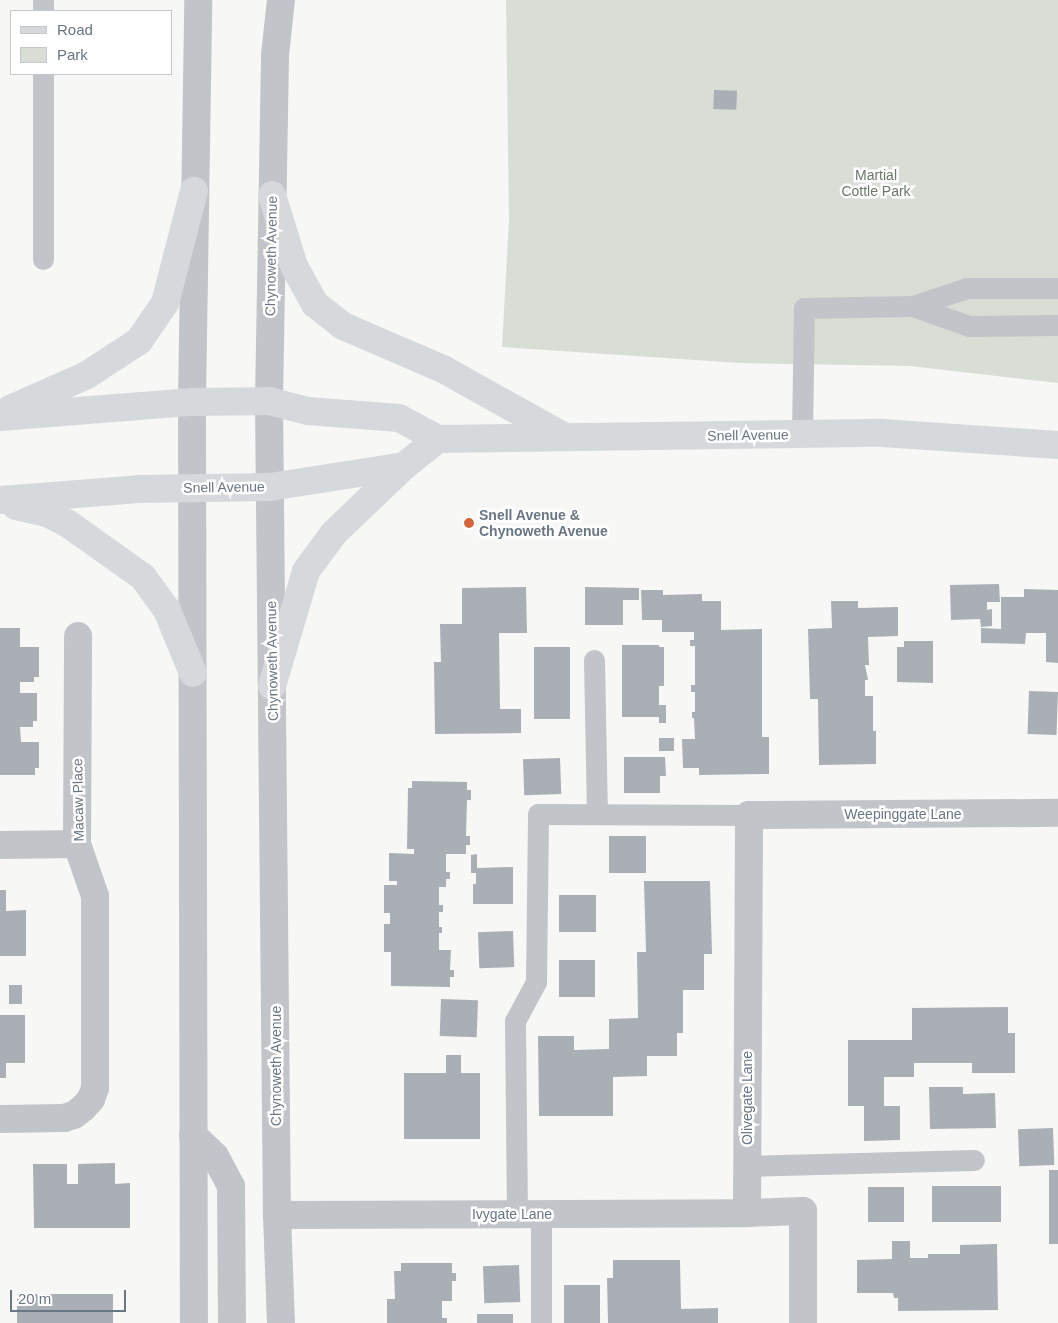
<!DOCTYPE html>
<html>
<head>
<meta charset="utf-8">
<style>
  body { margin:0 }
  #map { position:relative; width:1058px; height:1323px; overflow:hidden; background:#f7f7f5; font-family:Helvetica,sans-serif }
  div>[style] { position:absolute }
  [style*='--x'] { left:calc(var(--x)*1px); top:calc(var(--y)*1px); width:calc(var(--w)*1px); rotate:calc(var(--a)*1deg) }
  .green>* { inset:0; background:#d8ded6 }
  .building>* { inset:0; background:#a9afb5; transform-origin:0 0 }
  .service>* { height:21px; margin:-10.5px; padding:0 10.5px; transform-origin:10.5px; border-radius:10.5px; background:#c1c4c8 }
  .minor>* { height:28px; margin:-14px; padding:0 14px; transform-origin:14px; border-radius:14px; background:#c1c4c8 }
  .tertiary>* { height:28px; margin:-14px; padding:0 14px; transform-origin:14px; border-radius:14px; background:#c1c4c8 }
  .secondary>* { height:28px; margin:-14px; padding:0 14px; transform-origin:14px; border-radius:14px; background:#d5d9dc }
  .dots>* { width:14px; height:14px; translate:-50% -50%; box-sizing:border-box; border:2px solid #fff; border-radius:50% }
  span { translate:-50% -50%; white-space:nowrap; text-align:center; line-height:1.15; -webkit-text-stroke:5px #fff; paint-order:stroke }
  .park-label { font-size:14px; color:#6a7a67 }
  .street-label { font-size:14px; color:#697683 }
  .poi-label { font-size:14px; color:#697683; font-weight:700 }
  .left { translate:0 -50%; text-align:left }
  .legend { position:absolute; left:10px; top:10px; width:162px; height:65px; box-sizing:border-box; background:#fff; border:1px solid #c3c8cd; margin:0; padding:6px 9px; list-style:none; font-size:15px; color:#697683 }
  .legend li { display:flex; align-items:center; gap:10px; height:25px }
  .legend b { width:25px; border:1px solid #c3c8cd }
  .scale { position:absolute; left:10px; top:1290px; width:116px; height:22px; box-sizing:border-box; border:2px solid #697683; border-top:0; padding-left:6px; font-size:15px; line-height:18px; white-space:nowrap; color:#697683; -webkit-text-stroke:4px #fff; paint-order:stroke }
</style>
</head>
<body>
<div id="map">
  <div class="green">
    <i style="clip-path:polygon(506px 0,1058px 0,1058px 383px,910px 366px,740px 363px,502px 347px,509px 220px)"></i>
  </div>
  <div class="building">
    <i style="left:714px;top:90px;width:23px;height:19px;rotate:2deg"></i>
    <i style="clip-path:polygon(999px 584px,1000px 602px,987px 602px,987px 610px,992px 609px,992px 626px,981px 627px,980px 619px,951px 620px,950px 585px)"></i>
    <i style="clip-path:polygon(526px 587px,527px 633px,499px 633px,500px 709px,521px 709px,521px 733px,435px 734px,434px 662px,441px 662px,440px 624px,462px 624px,462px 588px)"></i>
    <i style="clip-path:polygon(585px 587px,639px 588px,639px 600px,623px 600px,623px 625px,585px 625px)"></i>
    <i style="clip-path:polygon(1024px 589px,1058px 590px,1058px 663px,1046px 662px,1046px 633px,1026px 633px,1025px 644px,981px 643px,981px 628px,1001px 629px,1001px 597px,1024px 597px)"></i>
    <i style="clip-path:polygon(641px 590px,663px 590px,663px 595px,702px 594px,702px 601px,721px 601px,721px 630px,762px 629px,762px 737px,769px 737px,769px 774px,699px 775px,699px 768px,683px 768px,682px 739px,695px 739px,694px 718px,692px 718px,692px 712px,695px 712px,695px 692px,691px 692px,691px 685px,695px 685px,695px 646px,690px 646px,690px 640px,694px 640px,694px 632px,662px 632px,662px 620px,642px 620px)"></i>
    <i style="clip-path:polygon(831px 601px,858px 601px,858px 608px,898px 607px,898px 636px,868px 637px,869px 665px,865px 665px,868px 680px,865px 680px,865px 696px,873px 696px,873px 731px,876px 731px,876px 764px,819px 765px,818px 699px,810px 699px,808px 629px,832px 628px)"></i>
    <i style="clip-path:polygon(0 628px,20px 628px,20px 647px,39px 647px,39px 677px,34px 677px,34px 682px,20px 682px,20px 693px,37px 693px,37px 721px,33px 721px,33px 727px,20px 727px,21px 742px,39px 742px,39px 768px,35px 768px,35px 775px,0 775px)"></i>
    <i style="clip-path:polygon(904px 641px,933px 641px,933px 683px,897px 682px,897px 647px,904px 647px)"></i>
    <i style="clip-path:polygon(622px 645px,659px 645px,659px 647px,664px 647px,664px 686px,659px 686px,659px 705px,666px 705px,666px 723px,659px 723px,659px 717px,622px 717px)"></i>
    <i style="left:534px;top:647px;width:36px;height:72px"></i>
    <i style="left:1029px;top:691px;width:29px;height:43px;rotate:2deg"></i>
    <i style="left:659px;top:738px;width:15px;height:13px"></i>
    <i style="clip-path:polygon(624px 757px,665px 757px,666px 776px,660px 776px,660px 793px,624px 793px)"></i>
    <i style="left:560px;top:758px;width:36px;height:37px;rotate:88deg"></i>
    <i style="clip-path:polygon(412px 781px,467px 782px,467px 790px,471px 790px,471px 800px,467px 800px,466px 836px,470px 836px,470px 845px,466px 845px,466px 854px,446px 854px,446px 872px,450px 872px,450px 879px,446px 879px,446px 887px,439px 887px,439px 905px,443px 905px,443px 912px,439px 912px,439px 927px,442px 927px,442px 933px,439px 933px,439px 950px,451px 950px,450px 970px,454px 970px,454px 977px,450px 977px,450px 987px,391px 986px,391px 952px,384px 952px,384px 924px,390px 924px,390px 913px,384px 913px,384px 885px,397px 885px,397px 881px,389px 881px,389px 853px,414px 854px,414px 849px,407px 849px,408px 788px,412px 788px)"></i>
    <i style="left:609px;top:836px;width:37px;height:37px"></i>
    <i style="clip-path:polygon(477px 854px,477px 868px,513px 867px,513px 904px,473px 904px,473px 884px,476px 884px,476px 873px,471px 873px,471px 855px)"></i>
    <i style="clip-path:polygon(644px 881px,710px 881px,712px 954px,704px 954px,704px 990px,683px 990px,683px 1033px,677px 1033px,677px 1056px,647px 1056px,647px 1076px,613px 1077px,613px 1116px,539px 1116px,538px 1036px,574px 1036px,574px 1050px,609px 1049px,609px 1019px,638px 1018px,637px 952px,646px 952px)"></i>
    <i style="clip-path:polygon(0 890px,6px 890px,6px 911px,26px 910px,26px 956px,0 956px)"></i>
    <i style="left:559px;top:895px;width:37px;height:37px"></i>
    <i style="left:513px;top:931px;width:36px;height:35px;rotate:88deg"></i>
    <i style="left:559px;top:960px;width:36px;height:37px"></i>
    <i style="left:9px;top:985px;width:13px;height:19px"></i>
    <i style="left:441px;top:999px;width:37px;height:37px;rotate:2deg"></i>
    <i style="clip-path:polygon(1008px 1007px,1008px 1033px,1015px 1033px,1015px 1073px,972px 1073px,972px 1063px,914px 1063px,914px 1077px,884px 1077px,884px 1106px,900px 1106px,900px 1140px,864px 1141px,864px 1106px,848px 1106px,848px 1040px,912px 1040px,912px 1008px)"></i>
    <i style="clip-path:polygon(0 1015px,25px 1015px,25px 1063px,6px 1063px,6px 1078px,0 1078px)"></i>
    <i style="clip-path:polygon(446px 1055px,461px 1055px,461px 1073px,480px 1073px,480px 1139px,404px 1139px,404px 1073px,446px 1073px)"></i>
    <i style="clip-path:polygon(929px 1087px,963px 1087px,963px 1094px,995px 1093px,996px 1128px,930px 1129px)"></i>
    <i style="left:1053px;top:1128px;width:37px;height:35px;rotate:88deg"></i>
    <i style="clip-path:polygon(115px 1163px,115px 1184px,130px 1183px,130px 1228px,34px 1228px,33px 1164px,67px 1164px,67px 1184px,78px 1184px,78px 1164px)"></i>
    <i style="left:1049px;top:1170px;width:9px;height:74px"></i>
    <i style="left:932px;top:1186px;width:69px;height:36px"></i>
    <i style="left:904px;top:1187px;width:35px;height:36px;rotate:90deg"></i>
    <i style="clip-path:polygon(892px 1241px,910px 1241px,910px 1258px,928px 1258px,928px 1254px,960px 1254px,960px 1245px,997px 1244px,998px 1310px,898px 1311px,898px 1298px,894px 1298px,893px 1293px,857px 1293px,857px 1260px,892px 1259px)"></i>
    <i style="clip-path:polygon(613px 1260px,680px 1260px,681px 1309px,718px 1308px,718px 1323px,608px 1323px,607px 1278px,613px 1278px)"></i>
    <i style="clip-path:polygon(401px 1263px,452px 1263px,452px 1273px,456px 1273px,456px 1281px,452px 1281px,452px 1301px,442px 1301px,442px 1318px,447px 1318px,447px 1323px,387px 1323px,387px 1299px,395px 1299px,394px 1271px,401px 1271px)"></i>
    <i style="left:519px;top:1265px;width:37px;height:36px;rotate:88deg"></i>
    <i style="left:600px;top:1285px;width:38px;height:36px;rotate:90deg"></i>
    <i style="left:17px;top:1294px;width:96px;height:29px"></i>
    <i style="left:477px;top:1314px;width:36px;height:9px"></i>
  </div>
  <div class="service">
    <i style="--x:43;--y:0;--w:11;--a:90"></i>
    <i style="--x:43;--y:74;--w:185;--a:90"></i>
    <i style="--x:1058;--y:288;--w:91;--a:180"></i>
    <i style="--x:967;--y:288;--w:57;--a:161.6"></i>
    <i style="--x:913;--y:306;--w:59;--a:19.7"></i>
    <i style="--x:969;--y:326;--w:89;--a:-0.6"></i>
    <i style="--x:802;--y:434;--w:126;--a:-89.1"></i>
    <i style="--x:804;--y:308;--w:109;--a:-1.1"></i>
    <i style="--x:594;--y:660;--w:153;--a:88.9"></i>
    <i style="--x:747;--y:1166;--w:227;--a:-1.5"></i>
    <i style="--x:517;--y:1214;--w:193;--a:-90.6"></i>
    <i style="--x:515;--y:1021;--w:44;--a:-61.7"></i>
    <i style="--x:536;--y:982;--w:168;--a:-89.3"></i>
    <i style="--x:538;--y:814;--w:211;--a:0.3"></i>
    <i style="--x:541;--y:1323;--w:109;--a:-90"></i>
  </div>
  <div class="minor">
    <i style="--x:269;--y:401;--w:346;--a:-89"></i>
    <i style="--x:275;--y:55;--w:55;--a:-83.8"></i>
    <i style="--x:192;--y:402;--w:402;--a:-89.1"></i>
    <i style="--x:0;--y:845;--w:77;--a:-0.7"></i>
    <i style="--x:0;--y:1119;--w:64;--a:-0.9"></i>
    <i style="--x:64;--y:1118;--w:10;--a:-17"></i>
    <i style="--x:74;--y:1115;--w:11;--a:-38"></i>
    <i style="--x:83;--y:1108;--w:12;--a:-48"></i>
    <i style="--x:91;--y:1099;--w:12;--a:-70"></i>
    <i style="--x:95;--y:1088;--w:192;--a:-90"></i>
    <i style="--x:95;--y:896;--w:55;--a:-109.1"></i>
    <i style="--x:77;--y:844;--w:208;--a:-89.7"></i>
    <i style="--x:277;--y:1215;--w:470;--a:-0.2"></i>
    <i style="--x:803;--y:1323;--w:112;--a:-90"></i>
    <i style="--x:803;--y:1211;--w:56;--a:178"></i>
    <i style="--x:747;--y:1213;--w:398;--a:-89.7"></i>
    <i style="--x:749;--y:815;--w:309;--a:-0.4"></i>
  </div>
  <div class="tertiary">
    <i style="--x:269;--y:401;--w:814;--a:89.44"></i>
    <i style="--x:277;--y:1215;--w:108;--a:87.9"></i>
    <i style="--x:192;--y:402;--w:921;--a:89.88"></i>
    <i style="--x:193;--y:1135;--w:30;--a:44"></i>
    <i style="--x:215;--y:1156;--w:34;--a:62"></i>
    <i style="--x:231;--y:1186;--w:137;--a:89.6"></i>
  </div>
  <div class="secondary">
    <i style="--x:272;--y:195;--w:74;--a:72.8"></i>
    <i style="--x:294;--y:266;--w:43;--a:61.1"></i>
    <i style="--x:315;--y:304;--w:36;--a:38"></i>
    <i style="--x:343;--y:326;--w:109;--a:23.3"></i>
    <i style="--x:443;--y:369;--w:137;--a:29.2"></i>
    <i style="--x:10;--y:409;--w:84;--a:-23.8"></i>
    <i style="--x:87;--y:375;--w:62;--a:-33.2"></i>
    <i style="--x:139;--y:341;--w:46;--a:-55.6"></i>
    <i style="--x:165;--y:303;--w:116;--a:-75.5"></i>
    <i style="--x:0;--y:417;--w:193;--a:-4.5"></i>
    <i style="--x:192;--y:402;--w:77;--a:-0.7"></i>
    <i style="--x:269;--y:401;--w:40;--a:14.4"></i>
    <i style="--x:308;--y:411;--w:91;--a:4.4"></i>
    <i style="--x:399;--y:418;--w:44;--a:28.3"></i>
    <i style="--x:438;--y:439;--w:444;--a:-0.8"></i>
    <i style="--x:882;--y:433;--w:176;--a:3.9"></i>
    <i style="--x:0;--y:500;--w:139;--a:-4.5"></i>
    <i style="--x:139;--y:489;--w:131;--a:-0.9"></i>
    <i style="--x:270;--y:487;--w:136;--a:-8.9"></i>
    <i style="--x:16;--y:506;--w:32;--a:13"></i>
    <i style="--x:47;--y:513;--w:22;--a:27"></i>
    <i style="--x:67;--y:523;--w:93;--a:35.4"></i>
    <i style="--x:143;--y:577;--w:41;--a:54"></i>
    <i style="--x:167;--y:610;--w:68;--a:67.6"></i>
    <i style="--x:272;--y:686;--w:120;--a:-73.5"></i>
    <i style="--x:306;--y:571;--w:47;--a:-53.6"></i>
    <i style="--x:334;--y:533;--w:97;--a:-43.7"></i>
    <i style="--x:404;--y:466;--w:43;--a:-38.5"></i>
  </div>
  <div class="dots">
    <i style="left:469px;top:523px;background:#d36539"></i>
  </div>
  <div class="park-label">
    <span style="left:876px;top:183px">Martial<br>Cottle Park</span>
  </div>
  <div class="street-label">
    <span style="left:271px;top:256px;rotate:-89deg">Chynoweth Avenue</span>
    <span style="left:748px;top:435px;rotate:-1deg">Snell Avenue</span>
    <span style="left:224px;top:487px;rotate:-1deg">Snell Avenue</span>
    <span style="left:272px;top:661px;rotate:-91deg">Chynoweth Avenue</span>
    <span style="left:78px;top:800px;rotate:-91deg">Macaw Place</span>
    <span style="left:903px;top:814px">Weepinggate Lane</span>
    <span style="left:276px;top:1066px;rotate:-90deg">Chynoweth Avenue</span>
    <span style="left:747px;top:1098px;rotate:-90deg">Olivegate Lane</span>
    <span style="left:512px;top:1214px">Ivygate Lane</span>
  </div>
  <div class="poi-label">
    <span class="left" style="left:479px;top:523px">Snell Avenue &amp;<br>Chynoweth Avenue</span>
  </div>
  <ul class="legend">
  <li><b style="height:6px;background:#d5d9dc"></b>Road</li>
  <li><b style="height:14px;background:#d8ded6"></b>Park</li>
  </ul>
  <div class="scale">20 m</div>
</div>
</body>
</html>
